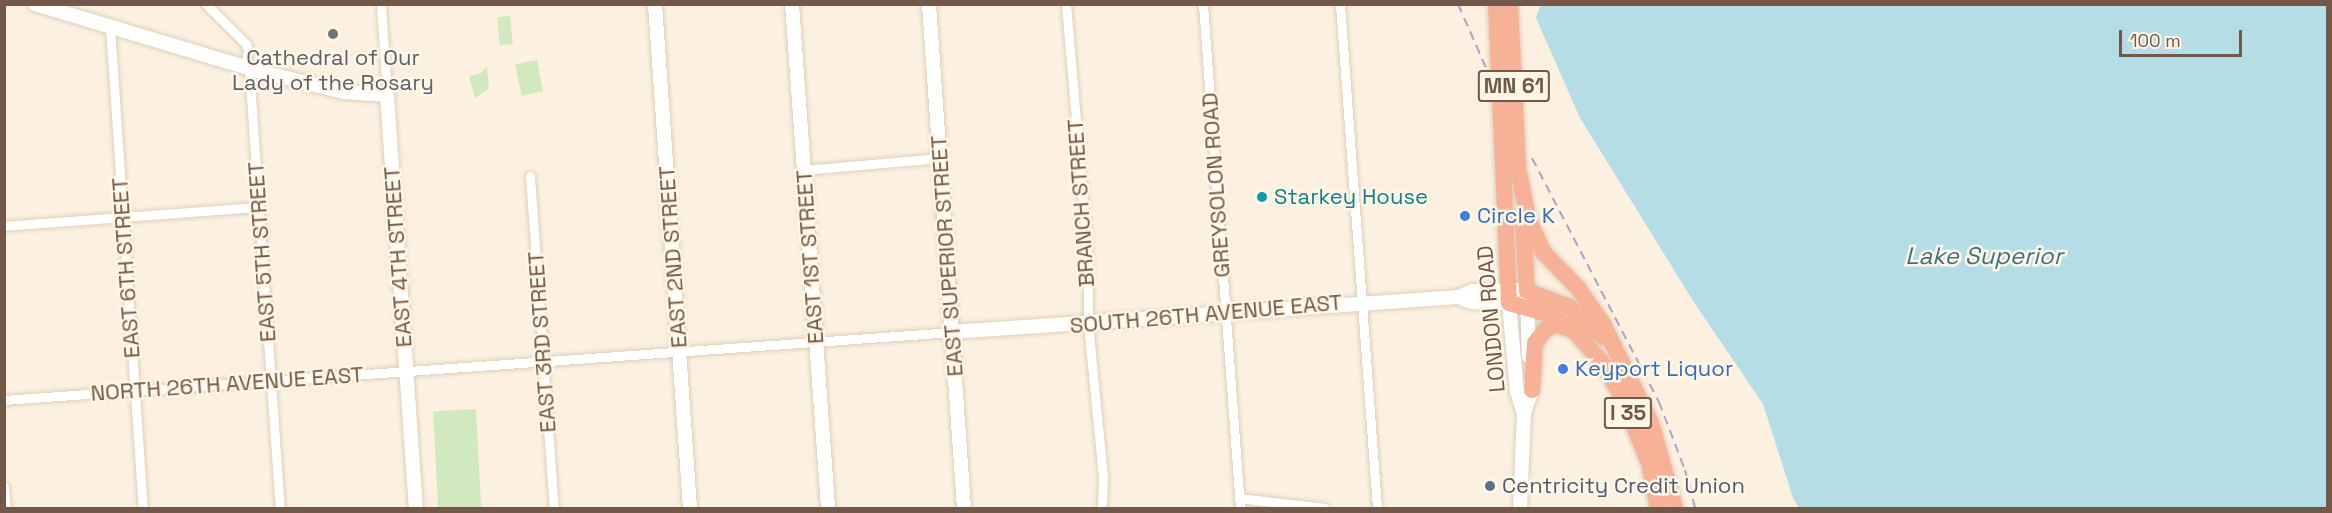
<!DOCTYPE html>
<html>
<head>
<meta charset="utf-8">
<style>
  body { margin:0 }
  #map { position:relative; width:2332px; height:513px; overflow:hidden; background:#fcf1e0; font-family:"Space Grotesk",sans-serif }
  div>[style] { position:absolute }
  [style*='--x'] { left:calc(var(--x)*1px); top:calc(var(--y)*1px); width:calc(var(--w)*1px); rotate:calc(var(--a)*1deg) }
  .green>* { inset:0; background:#d0e9bf; transform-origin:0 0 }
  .water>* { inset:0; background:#b5dde5 }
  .roads { filter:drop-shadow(0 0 2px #e0cebc) drop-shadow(0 0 2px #e0cebc) }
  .street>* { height:9px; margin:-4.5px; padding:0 4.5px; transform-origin:4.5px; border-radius:4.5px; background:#fff }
  .secondary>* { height:14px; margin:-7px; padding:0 7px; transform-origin:7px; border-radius:7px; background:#fff }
  .highway>* { height:16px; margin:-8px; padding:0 8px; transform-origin:8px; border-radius:8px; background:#f6b197 }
  .rail>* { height:2px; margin-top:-1px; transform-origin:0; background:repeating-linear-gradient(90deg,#b4a0c4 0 9px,transparent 0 15px) }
  .dots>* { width:16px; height:16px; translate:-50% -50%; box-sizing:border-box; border:3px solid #fff6e6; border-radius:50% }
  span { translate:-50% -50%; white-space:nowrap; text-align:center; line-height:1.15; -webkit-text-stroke:5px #fff6e6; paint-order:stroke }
  .shield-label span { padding:2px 4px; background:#fff6e6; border:2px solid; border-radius:4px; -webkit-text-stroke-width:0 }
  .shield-label { font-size:21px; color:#725848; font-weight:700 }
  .worship-label { font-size:22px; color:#5b616d }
  .street-label { font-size:22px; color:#725848 }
  .culture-label { font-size:22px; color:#0d838f }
  .left { translate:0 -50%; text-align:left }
  .shop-label { font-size:22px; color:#366cbe }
  .service-label { font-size:22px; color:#4e5e75 }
  .water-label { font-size:24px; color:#3f737f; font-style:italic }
  .frame { position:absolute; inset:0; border:6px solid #725848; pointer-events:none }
  .scale { position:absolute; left:2119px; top:30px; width:123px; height:27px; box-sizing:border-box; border:3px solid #725848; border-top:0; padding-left:8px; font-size:18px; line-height:21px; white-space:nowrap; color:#725848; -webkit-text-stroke:4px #fff6e6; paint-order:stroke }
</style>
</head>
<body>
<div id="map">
  <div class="green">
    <i style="left:510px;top:16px;width:28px;height:13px;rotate:84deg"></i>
    <i style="left:537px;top:60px;width:32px;height:22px;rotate:79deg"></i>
    <i style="clip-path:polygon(487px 66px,489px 89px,475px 98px,469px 76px,481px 73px)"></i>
    <i style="left:476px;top:409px;width:99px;height:43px;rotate:87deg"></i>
  </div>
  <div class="water">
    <i style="clip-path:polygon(1541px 4px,2327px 5px,2327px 508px,1799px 508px,1793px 498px,1763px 404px,1695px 304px,1580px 118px,1536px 18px)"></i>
  </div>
  <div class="roads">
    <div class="street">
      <i style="--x:206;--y:4;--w:57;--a:45"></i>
      <i style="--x:246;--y:44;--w:6;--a:72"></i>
      <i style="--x:248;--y:50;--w:17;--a:100"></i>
      <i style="--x:381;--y:4;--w:91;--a:86.2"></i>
      <i style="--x:1066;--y:4;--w:257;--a:85.1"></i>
      <i style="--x:1088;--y:260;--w:64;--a:90"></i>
      <i style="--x:1088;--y:324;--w:153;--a:84.4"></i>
      <i style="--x:1103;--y:476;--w:32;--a:92"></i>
      <i style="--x:1203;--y:4;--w:505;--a:85.8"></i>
      <i style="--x:1340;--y:4;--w:505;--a:85.8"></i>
      <i style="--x:110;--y:27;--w:482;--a:86.1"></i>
      <i style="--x:249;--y:68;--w:441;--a:86"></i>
      <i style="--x:803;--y:170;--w:139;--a:-5"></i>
      <i style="--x:530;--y:176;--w:333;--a:85.9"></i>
      <i style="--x:4;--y:226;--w:256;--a:-4.3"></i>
      <i style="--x:4;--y:400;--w:950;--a:-4.1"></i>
      <i style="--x:4;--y:487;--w:21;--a:85"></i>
      <i style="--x:1239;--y:498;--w:86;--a:6.7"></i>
    </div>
    <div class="secondary">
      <i style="--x:35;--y:4;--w:233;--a:16.7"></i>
      <i style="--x:258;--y:71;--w:89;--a:13.7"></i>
      <i style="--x:344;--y:92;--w:43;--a:4"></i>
      <i style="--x:387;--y:95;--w:414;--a:86"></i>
      <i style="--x:655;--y:4;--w:505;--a:86.03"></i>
      <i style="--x:792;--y:4;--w:505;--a:85.91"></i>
      <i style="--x:929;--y:4;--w:505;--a:86.03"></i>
      <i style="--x:1459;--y:297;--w:13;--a:23"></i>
      <i style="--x:1471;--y:302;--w:38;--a:2"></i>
      <i style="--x:1509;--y:303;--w:89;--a:84.9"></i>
      <i style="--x:1517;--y:392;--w:22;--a:72"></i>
      <i style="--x:1527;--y:300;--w:56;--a:88"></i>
      <i style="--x:952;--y:332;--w:508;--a:-3.95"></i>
      <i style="--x:1459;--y:297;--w:14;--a:-25"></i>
      <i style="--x:1472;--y:291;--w:45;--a:-1.3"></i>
      <i style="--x:1520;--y:508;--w:95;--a:-87.6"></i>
      <i style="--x:1524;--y:413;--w:24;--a:-71"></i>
      <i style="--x:1532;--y:390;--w:9;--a:-96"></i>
    </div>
    <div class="highway">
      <i style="--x:1496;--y:4;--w:299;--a:87.5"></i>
      <i style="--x:1509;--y:303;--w:41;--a:15.8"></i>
      <i style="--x:1548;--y:314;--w:30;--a:33"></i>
      <i style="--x:1573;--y:330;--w:42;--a:47.9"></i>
      <i style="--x:1601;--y:361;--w:42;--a:59.7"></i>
      <i style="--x:1622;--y:397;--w:71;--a:67.8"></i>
      <i style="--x:1649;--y:463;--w:46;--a:78.7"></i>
      <i style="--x:1510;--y:4;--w:164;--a:87.2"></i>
      <i style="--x:1518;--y:168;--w:51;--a:78.7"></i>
      <i style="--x:1528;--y:218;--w:37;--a:66"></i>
      <i style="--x:1543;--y:252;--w:50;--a:45.8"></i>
      <i style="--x:1578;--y:288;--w:44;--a:55.2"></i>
      <i style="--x:1603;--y:324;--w:110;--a:64.1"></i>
      <i style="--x:1651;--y:423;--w:88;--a:74.2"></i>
      <i style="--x:1523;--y:221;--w:70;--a:86.7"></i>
      <i style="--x:1527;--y:291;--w:45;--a:20.9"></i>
      <i style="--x:1569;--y:307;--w:45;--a:41.4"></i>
      <i style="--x:1532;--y:390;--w:47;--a:-86.3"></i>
      <i style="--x:1535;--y:343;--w:16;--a:-52"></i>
      <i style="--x:1545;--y:330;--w:13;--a:-29"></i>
      <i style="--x:1556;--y:324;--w:15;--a:20"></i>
    </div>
  </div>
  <div class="rail">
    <i style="--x:1458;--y:4;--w:80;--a:66.3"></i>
    <i style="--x:1532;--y:158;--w:275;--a:62.5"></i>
    <i style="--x:1659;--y:402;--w:73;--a:69.1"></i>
    <i style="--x:1685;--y:470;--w:39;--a:75"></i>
  </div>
  <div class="dots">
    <i style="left:333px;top:34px;background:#6b7280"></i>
    <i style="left:1262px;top:197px;background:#0f9aa8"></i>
    <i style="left:1465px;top:216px;background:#3f7fe0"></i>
    <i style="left:1563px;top:369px;background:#3f7fe0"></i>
    <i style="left:1490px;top:486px;background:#5c6f8a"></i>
  </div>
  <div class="shield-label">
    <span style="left:1514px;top:86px">MN 61</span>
    <span style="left:1628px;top:413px">I 35</span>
  </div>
  <div class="worship-label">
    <span style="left:333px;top:70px">Cathedral of Our<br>Lady of the Rosary</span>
  </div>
  <div class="street-label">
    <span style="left:1216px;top:185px;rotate:-94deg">GREYSOLON ROAD</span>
    <span style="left:1081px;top:203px;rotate:-94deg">BRANCH STREET</span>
    <span style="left:262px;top:252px;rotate:-94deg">EAST 5TH STREET</span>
    <span style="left:947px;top:256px;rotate:-94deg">EAST SUPERIOR STREET</span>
    <span style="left:398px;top:257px;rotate:-94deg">EAST 4TH STREET</span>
    <span style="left:673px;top:257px;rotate:-94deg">EAST 2ND STREET</span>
    <span style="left:810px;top:257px;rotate:-94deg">EAST 1ST STREET</span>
    <span style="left:126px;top:268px;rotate:-94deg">EAST 6TH STREET</span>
    <span style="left:1206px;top:314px;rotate:-5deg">SOUTH 26TH AVENUE EAST</span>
    <span style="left:1491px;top:319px;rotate:-95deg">LONDON ROAD</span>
    <span style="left:542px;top:342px;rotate:-94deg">EAST 3RD STREET</span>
    <span style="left:227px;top:384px;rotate:-4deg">NORTH 26TH AVENUE EAST</span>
  </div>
  <div class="culture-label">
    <span class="left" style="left:1274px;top:197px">Starkey House</span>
  </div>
  <div class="shop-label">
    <span class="left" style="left:1477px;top:216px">Circle K</span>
    <span class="left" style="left:1575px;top:369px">Keyport Liquor</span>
  </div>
  <div class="service-label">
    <span class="left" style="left:1502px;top:486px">Centricity Credit Union</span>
  </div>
  <div class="water-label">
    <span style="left:1984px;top:256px">Lake Superior</span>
  </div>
  <div class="frame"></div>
  <div class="scale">100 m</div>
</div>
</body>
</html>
